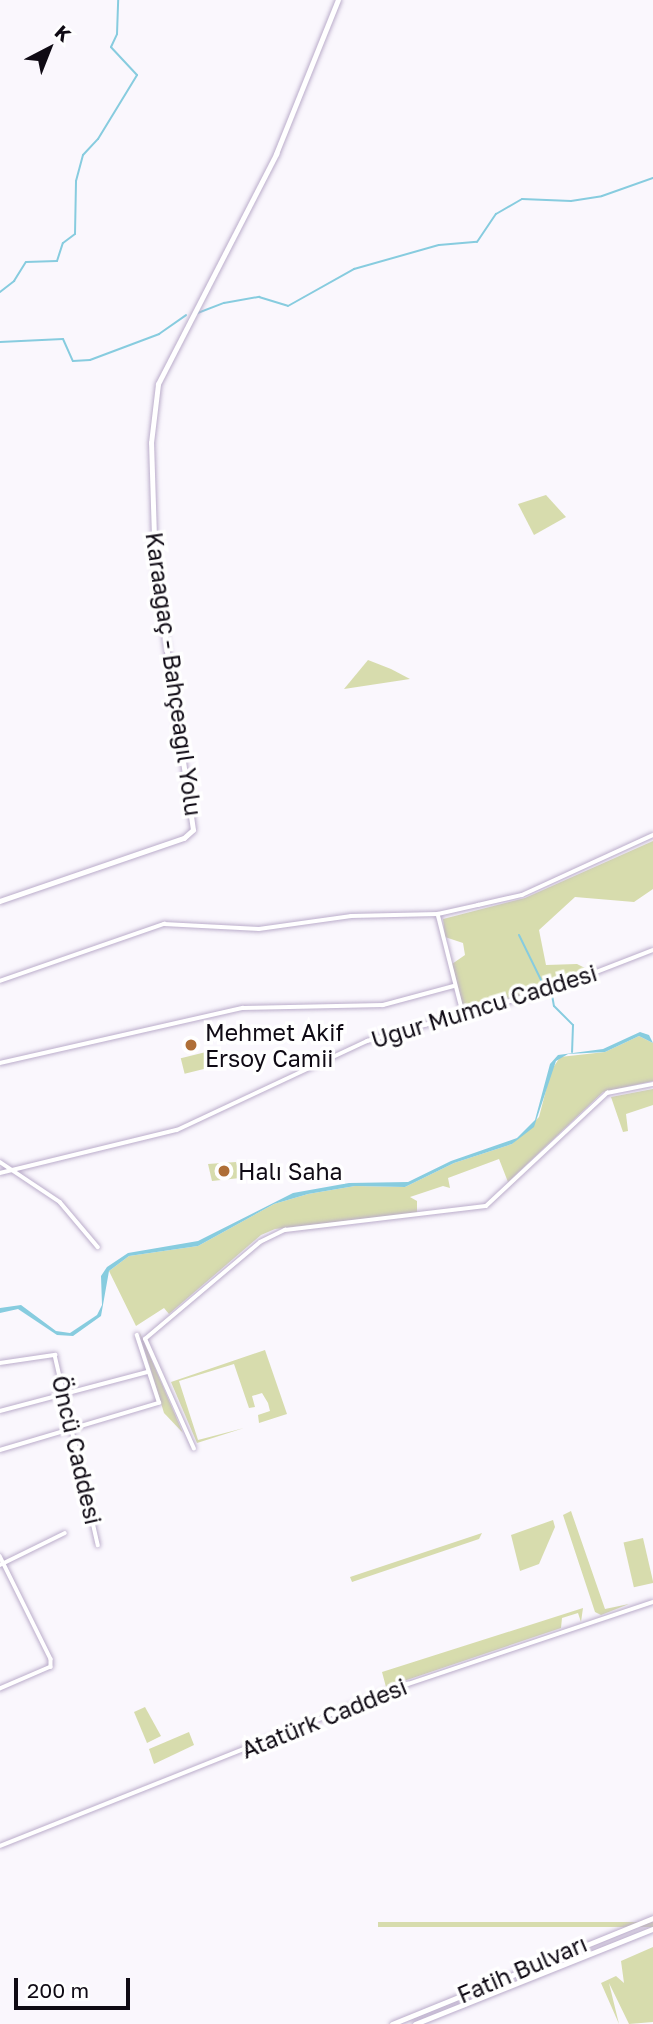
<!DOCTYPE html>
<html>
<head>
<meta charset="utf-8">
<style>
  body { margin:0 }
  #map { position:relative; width:653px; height:2024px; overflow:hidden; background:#faf7fd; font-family:"Golos Text",sans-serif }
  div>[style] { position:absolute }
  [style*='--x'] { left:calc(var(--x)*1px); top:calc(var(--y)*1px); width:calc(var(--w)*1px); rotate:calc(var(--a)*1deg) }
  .green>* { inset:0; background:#d7dcad; transform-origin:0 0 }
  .water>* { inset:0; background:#87ccdf }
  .stream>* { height:2px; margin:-1px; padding:0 1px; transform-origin:1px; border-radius:1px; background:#87ccdf }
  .roads { filter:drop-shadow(0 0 2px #baacca) drop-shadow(0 0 2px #baacca) }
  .tertiary>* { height:3.5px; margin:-1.75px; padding:0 1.75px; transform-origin:1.75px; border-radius:1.75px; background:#fff }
  .secondary>* { height:4.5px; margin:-2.25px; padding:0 2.25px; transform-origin:2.25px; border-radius:2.25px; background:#fff }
  .dots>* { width:19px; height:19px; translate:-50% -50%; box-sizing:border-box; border:4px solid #fff; border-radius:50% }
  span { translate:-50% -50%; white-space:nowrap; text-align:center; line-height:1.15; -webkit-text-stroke:7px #fff; paint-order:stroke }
  .street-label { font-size:23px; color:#0f0a14 }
  .poi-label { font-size:23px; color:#0f0a14 }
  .left { translate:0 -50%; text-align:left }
  .north { position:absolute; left:14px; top:14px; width:70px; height:70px; -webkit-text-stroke:5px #fff; paint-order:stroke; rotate:42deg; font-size:19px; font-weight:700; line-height:28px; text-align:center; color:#0f0a14 }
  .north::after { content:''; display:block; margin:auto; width:24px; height:32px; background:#0f0a14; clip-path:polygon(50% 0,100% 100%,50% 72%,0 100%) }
  .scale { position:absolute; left:14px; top:1978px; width:116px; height:32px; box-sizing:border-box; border:4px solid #0f0a14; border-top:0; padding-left:9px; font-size:21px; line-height:24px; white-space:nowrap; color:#0f0a14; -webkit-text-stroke:5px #fff; paint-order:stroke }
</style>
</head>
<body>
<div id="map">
  <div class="green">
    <i style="clip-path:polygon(546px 495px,566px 517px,534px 535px,518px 504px)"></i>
    <i style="clip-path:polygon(368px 660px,391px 669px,410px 679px,344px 689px)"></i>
    <i style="clip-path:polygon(653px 841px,653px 889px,634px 902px,575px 897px,539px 930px,546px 965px,577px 964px,589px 970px,546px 988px,464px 1011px,452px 964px,465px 955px,463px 943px,445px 937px,443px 919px,525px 898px)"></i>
    <i style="clip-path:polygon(639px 1036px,653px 1043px,653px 1081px,603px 1092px,508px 1182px,499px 1159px,448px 1178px,450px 1188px,443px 1186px,410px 1197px,417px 1201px,417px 1213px,275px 1229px,261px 1235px,169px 1314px,164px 1308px,136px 1326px,109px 1271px,129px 1256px,198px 1246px,274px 1204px,308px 1194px,355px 1186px,405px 1187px,454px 1163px,512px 1144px,539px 1117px,551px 1071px,560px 1057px,605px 1052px)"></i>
    <i style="left:206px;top:1052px;width:16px;height:26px;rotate:76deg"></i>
    <i style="clip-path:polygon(653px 1089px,653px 1105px,626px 1114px,628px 1131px,623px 1132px,611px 1097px)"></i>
    <i style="clip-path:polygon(236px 1162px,240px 1178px,212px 1181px,208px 1164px)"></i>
    <i style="clip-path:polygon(139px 1331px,183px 1433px,164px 1413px)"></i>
    <i style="clip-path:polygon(265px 1350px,287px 1414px,259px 1423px,258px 1415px,270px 1411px,268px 1403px,262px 1393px,252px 1396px,255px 1407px,249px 1408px,234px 1364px,179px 1381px,198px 1440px,244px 1428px,197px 1443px,171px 1382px)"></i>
    <i style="clip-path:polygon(571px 1511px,605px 1609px,629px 1604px,601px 1615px,595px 1612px,563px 1515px)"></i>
    <i style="clip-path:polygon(553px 1520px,555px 1527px,539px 1564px,520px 1571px,511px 1535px)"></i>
    <i style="clip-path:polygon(482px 1533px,479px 1539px,352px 1582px,350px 1577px)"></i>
    <i style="left:643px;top:1538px;width:46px;height:20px;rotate:77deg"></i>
    <i style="clip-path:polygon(583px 1608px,581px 1622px,578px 1613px,562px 1618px,561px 1628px,386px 1687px,382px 1672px)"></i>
    <i style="clip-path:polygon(145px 1707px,161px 1736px,147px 1743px,134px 1712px)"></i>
    <i style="clip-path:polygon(189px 1732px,194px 1745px,154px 1764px,149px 1749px)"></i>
    <i style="left:653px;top:1922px;width:5px;height:275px;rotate:90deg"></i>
    <i style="clip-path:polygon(653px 1947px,653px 2022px,629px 2024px,609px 1983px,619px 2024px,601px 1983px,616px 1976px,624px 1983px,621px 1961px)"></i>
  </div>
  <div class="water">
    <i style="clip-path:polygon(640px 1032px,649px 1035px,653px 1043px,639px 1036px,605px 1052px,568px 1054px,556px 1061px,534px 1127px,512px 1144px,454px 1163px,405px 1187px,355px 1186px,308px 1194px,274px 1204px,198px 1246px,129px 1256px,109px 1271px,101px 1316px,73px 1336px,57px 1335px,18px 1309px,0 1313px,0 1308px,21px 1305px,56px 1331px,70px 1333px,97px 1315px,102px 1305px,101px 1276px,107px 1267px,128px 1253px,198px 1241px,293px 1193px,349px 1183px,408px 1182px,451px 1161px,517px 1138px,535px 1120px,550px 1064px,558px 1055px,603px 1049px)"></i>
  </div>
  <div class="stream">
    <i style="--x:0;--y:292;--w:18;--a:-38"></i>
    <i style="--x:14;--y:281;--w:22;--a:-58"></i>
    <i style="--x:26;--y:262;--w:31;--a:-2"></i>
    <i style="--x:57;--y:261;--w:19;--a:-72"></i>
    <i style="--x:63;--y:243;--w:15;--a:-37"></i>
    <i style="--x:75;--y:234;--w:53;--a:-88.9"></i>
    <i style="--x:76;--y:181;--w:27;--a:-75"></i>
    <i style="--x:83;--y:155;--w:22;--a:-47"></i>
    <i style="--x:98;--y:139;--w:75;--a:-58.6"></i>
    <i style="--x:137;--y:75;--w:38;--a:-133"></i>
    <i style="--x:111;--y:47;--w:14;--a:-65"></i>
    <i style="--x:117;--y:34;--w:34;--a:-88"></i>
    <i style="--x:195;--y:314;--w:31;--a:-21"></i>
    <i style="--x:224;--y:303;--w:36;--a:-10"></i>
    <i style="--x:259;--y:297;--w:30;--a:17"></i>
    <i style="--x:288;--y:306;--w:76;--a:-29.3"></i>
    <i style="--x:354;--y:269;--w:88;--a:-15.8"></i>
    <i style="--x:439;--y:245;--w:38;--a:-5"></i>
    <i style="--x:477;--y:242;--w:34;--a:-56"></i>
    <i style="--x:496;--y:214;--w:30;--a:-30"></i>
    <i style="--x:522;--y:199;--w:49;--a:2.3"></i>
    <i style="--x:571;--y:201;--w:31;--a:-9"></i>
    <i style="--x:602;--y:196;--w:54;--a:-19.4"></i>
    <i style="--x:0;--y:342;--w:63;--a:-2.7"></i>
    <i style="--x:63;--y:339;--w:24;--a:66"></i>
    <i style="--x:73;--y:361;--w:17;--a:-3"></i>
    <i style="--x:90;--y:360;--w:74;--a:-20.6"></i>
    <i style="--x:159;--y:334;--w:33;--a:-35"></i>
    <i style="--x:519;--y:935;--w:59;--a:63.9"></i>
    <i style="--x:552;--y:995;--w:11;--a:80"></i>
    <i style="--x:554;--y:1006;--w:27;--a:45"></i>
    <i style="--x:573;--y:1025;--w:27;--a:92"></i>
  </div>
  <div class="roads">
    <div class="tertiary">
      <i style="--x:438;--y:914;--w:102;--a:75.8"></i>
      <i style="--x:0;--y:981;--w:174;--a:-19.2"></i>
      <i style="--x:164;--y:924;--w:95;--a:3"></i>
      <i style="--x:259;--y:929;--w:93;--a:-8"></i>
      <i style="--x:351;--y:916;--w:87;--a:-1.3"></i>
      <i style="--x:438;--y:914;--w:41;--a:-12.7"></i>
      <i style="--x:478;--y:905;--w:45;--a:-12.8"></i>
      <i style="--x:522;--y:895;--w:144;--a:-24.6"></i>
      <i style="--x:0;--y:1063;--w:249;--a:-12.8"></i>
      <i style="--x:243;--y:1008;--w:140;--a:-1.2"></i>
      <i style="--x:383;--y:1005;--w:73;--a:-15"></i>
      <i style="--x:0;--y:1162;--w:72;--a:33.7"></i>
      <i style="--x:60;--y:1202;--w:59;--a:49.8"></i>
      <i style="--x:0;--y:1173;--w:182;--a:-13.7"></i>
      <i style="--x:177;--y:1130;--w:210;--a:-25.1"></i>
      <i style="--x:367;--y:1041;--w:190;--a:-15.6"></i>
      <i style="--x:550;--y:990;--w:110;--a:-21.2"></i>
      <i style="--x:0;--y:1363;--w:56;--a:-8.3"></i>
      <i style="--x:55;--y:1355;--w:195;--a:77.2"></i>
      <i style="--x:0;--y:1411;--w:153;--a:-14.8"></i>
      <i style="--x:194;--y:1449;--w:120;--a:-114"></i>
      <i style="--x:145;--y:1339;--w:150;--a:-40.1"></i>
      <i style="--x:260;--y:1242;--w:28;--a:-26"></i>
      <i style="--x:285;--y:1230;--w:202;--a:-6.8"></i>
      <i style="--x:486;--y:1206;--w:166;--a:-43"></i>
      <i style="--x:607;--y:1093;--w:47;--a:-11.1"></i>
      <i style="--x:0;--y:1450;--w:166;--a:-16.5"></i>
      <i style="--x:159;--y:1403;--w:71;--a:-108.2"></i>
      <i style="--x:0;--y:1556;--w:115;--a:63.7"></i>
      <i style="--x:51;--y:1659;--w:8;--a:90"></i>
      <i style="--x:51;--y:1667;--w:56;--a:156.7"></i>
      <i style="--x:0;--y:1565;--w:72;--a:-26.2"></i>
      <i style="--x:0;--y:1846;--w:439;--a:-21.7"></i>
      <i style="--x:408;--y:1684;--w:258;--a:-18.5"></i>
    </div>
    <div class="secondary">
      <i style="--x:0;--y:901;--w:194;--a:-18.9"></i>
      <i style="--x:184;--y:838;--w:12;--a:-42"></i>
      <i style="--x:193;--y:830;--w:264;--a:-98.3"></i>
      <i style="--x:155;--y:569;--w:126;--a:-91.8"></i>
      <i style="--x:151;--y:443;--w:59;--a:-83.2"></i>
      <i style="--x:158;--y:384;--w:259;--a:-62.8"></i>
      <i style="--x:276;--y:154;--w:166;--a:-68.1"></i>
      <i style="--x:392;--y:2024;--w:282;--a:-22.1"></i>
      <i style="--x:415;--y:2024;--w:256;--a:-21.8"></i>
    </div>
  </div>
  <div class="dots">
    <i style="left:191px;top:1045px;background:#af6f37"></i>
    <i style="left:224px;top:1171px;background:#af6f37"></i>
  </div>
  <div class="street-label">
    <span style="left:174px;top:674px;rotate:82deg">Karaağaç - Bahçeağıl Yolu</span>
    <span style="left:484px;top:1006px;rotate:-17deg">Uğur Mumcu Caddesi</span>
    <span style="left:77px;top:1450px;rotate:77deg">Öncü Caddesi</span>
    <span style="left:324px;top:1718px;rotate:-22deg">Atatürk Caddesi</span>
    <span style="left:522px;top:1969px;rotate:-23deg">Fatih Bulvarı</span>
  </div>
  <div class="poi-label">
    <span class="left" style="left:205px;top:1045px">Mehmet Akif<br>Ersoy Camii</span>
    <span class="left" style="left:238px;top:1171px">Halı Saha</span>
  </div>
  <div class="north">K</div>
  <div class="scale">200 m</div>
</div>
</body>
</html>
